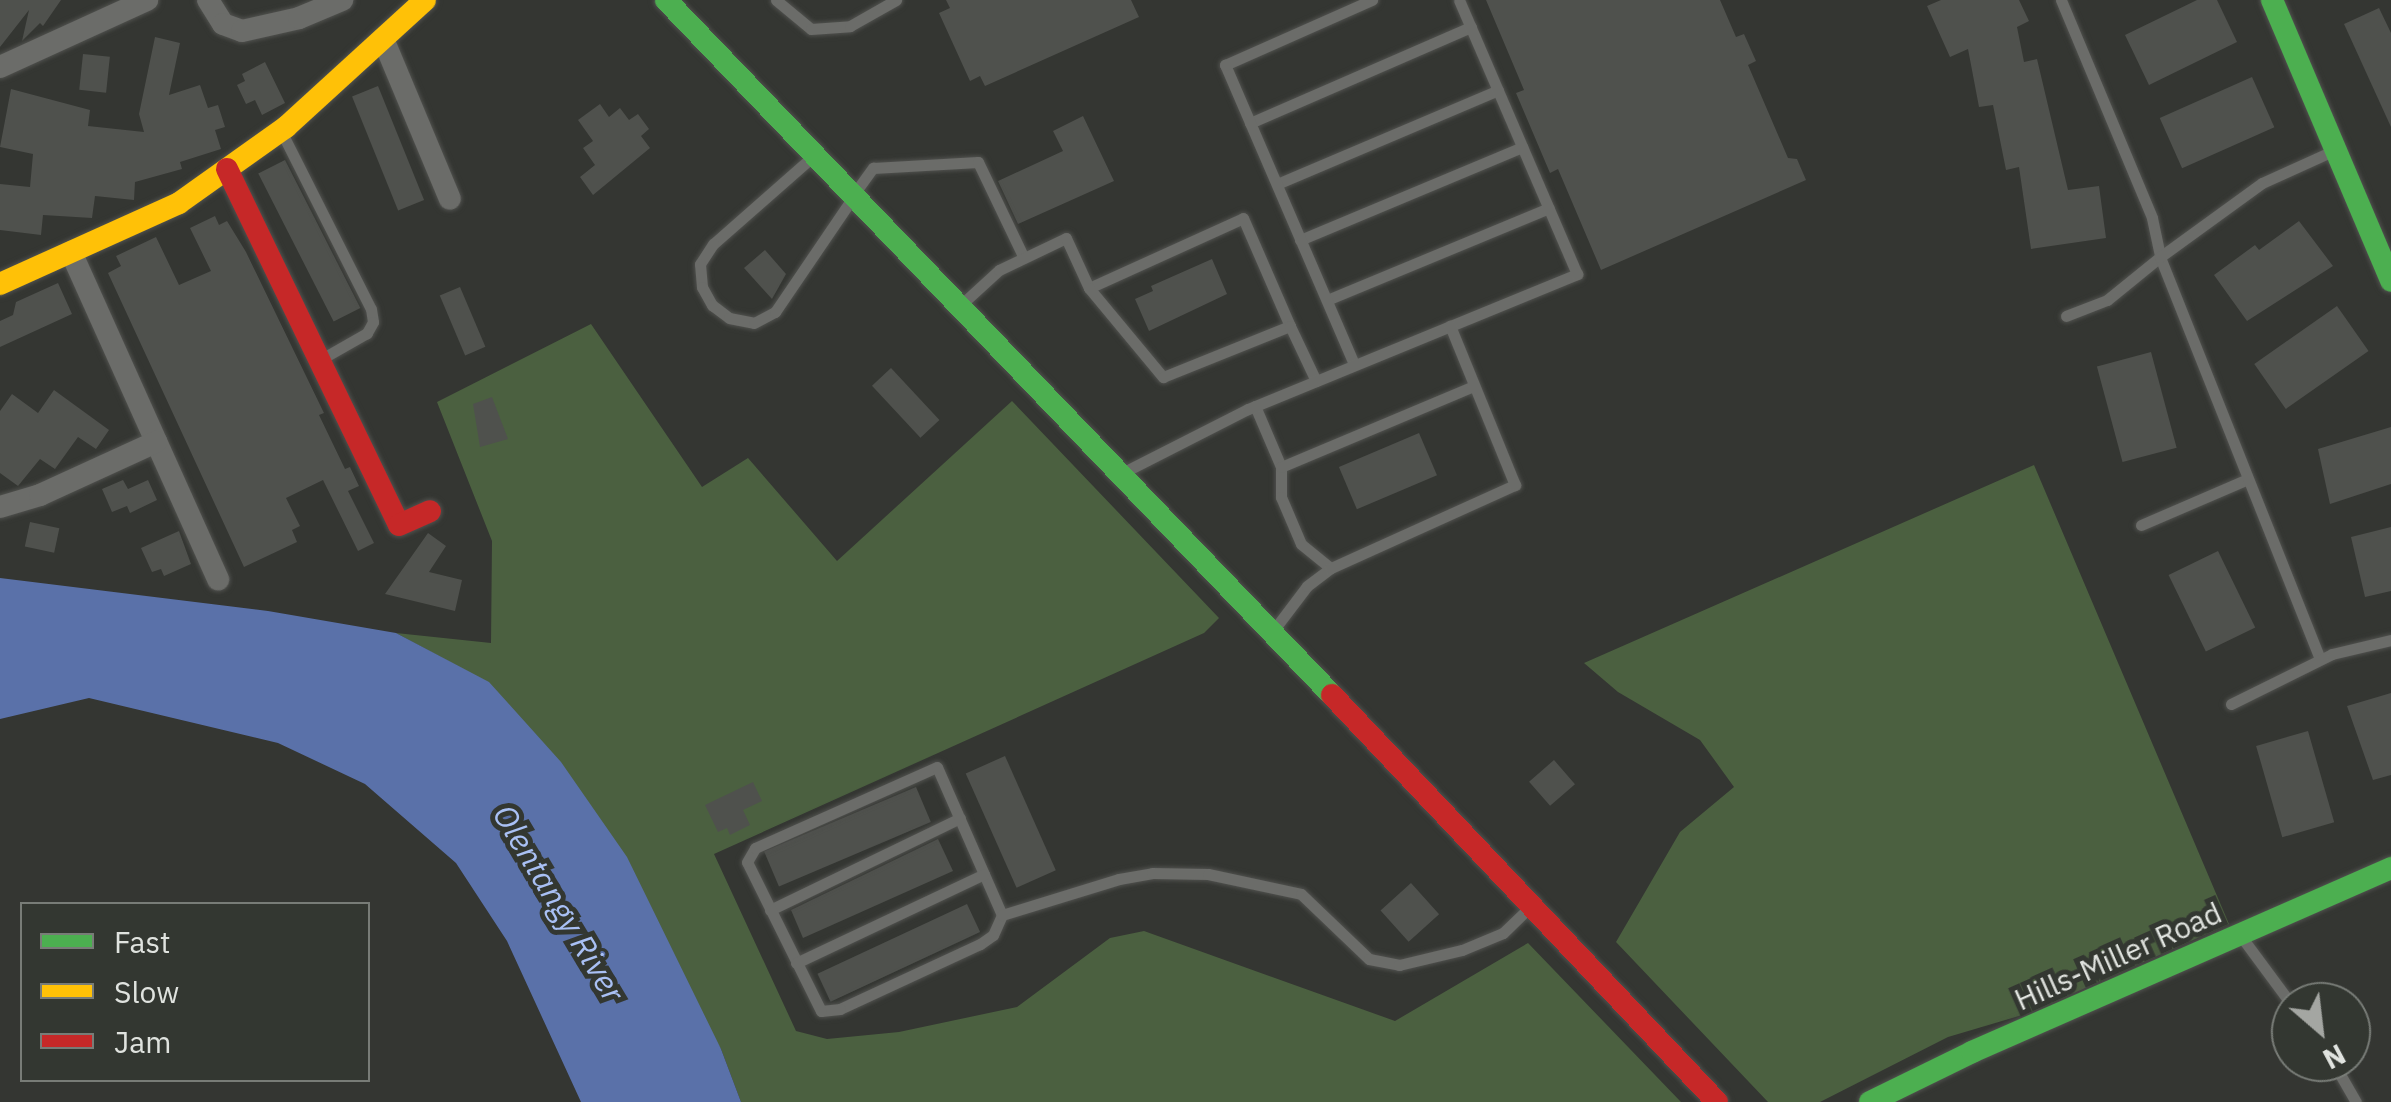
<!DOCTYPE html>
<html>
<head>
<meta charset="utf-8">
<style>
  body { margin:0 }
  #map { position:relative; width:2391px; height:1102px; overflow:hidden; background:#343632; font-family:"IBM Plex Sans",sans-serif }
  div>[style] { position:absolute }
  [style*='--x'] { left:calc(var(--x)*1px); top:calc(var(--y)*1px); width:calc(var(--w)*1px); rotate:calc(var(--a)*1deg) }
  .green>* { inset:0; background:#4b6040 }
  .water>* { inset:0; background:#5a71a9 }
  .building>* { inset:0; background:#4f514d; transform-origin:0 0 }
  .roads { filter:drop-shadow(0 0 2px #50514e) drop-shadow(0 0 2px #50514e) }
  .lane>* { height:11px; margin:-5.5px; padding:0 5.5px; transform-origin:5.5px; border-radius:5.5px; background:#6b6c69 }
  .street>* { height:22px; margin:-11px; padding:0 11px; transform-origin:11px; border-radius:11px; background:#6b6c69 }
  .fast>* { height:22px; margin:-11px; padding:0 11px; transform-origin:11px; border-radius:11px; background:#4caf50 }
  .slow>* { height:22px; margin:-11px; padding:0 11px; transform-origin:11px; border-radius:11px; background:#ffc107 }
  .jam>* { height:22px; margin:-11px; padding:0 11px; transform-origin:11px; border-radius:11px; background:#c62828 }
  span { translate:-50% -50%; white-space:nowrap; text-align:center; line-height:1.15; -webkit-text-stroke:10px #333731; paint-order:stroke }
  .street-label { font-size:30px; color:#e0e3df }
  .water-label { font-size:32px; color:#a9c0f4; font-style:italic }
  .legend { position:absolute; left:20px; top:902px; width:350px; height:180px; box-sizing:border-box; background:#333731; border:2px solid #787c77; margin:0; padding:12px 18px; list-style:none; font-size:30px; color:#e0e3df }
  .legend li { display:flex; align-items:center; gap:20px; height:50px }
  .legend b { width:50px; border:2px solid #787c77 }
  .north { position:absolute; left:2271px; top:982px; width:100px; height:100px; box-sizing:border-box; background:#333731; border:2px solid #787c77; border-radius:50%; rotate:152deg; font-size:28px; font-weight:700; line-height:40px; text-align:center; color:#e0e3df }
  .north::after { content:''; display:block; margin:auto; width:35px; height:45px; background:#a4a6a2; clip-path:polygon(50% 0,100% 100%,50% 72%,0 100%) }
</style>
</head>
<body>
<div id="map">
  <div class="green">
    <i style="clip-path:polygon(591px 324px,702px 487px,748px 458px,837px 561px,1012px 401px,1219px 618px,1204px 633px,714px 854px,796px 1031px,827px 1039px,899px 1032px,1017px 1007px,1110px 938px,1144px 931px,1395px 1021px,1528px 943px,1681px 1102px,741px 1102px,721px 1049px,489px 683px,396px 633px,491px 643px,492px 541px,437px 402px)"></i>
    <i style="clip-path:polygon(2034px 465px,2229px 924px,2029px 1013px,1948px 1037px,1820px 1102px,1768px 1102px,1616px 942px,1680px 832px,1734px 787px,1700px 740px,1618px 692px,1584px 663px)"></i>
  </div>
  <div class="water">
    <i style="clip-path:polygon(0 578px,268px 611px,396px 633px,489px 682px,561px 762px,627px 857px,721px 1049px,741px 1102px,581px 1102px,507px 941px,456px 863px,365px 784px,278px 743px,89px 698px,0 719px)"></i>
  </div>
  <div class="building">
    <i style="clip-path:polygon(0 0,61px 0,43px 26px,40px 23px,22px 41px,29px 10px,0 47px)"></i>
    <i style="clip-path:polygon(946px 0,1131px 0,1139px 17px,985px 86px,980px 76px,970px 81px,939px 13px,950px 8px)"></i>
    <i style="clip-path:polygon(1486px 0,1720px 0,1736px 37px,1744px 34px,1756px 61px,1748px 65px,1788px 158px,1797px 159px,1806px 180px,1601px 270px,1558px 169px,1550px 173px,1516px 93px,1524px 90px)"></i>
    <i style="clip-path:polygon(1941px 0,2019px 0,2029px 21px,2017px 27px,2024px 62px,2037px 59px,2068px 190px,2099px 186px,2106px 238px,2031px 249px,2019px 167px,2006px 170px,1993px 105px,1979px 107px,1968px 49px,1950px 57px,1927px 6px)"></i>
    <i style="clip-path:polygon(2197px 0,2217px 0,2237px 42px,2149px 85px,2125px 35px)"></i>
    <i style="clip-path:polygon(2379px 8px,2391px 33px,2391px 127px,2344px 24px)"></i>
    <i style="clip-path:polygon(155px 37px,180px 43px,169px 95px,200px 85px,208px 108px,218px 105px,225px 127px,215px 130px,221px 149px,180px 162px,182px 169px,135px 182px,134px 200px,95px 196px,92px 218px,43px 215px,41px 235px,0 230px,0 184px,30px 187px,33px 154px,0 147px,11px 89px,90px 110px,88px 126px,144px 132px,139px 114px)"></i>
    <i style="left:83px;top:54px;width:27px;height:36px;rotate:6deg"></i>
    <i style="clip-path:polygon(265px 62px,285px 103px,262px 115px,255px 100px,246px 104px,237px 85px,245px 81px,242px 74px)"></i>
    <i style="left:2252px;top:77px;width:55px;height:101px;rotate:66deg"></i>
    <i style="left:378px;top:86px;width:123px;height:28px;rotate:68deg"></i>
    <i style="clip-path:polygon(600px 104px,609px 117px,620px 108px,629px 120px,638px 114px,649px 129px,641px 136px,650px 148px,593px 195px,580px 177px,595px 165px,583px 148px,593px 141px,578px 120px)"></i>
    <i style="clip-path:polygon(1083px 116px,1114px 181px,1018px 224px,998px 181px,1063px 151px,1053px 131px)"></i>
    <i style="left:285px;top:160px;width:166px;height:30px;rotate:63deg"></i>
    <i style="clip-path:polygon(215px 216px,219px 225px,227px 221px,246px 252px,324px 413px,319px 415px,345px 469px,350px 467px,359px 486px,348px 491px,374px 543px,358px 551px,323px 480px,286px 498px,300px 526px,292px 530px,297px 542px,244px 567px,108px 273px,121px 266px,116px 256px,156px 237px,179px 285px,211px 271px,190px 228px)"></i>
    <i style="clip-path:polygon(2299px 221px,2333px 266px,2247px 321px,2214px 275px,2255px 245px,2259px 250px)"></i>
    <i style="clip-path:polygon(765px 250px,786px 274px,772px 299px,744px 268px)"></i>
    <i style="clip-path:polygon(1212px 259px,1227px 294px,1149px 331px,1135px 299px,1153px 291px,1151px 286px)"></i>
    <i style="clip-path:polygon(58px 283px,72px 314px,0 347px,0 321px,13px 315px,16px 302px)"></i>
    <i style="left:460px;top:287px;width:65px;height:22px;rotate:67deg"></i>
    <i style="left:2337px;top:306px;width:55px;height:101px;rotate:55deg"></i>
    <i style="left:2151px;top:352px;width:99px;height:56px;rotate:75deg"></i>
    <i style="left:891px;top:368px;width:71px;height:26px;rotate:47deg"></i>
    <i style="clip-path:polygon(54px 390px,109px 430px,96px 449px,78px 437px,55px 469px,40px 459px,18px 486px,0 473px,0 411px,12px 394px,38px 413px)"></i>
    <i style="clip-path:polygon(492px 397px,508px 439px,480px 447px,473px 404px)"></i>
    <i style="clip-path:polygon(2391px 427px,2391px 484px,2330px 504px,2318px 449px)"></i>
    <i style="left:1419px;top:433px;width:46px;height:87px;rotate:67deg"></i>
    <i style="clip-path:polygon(123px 480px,128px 489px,148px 480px,157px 500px,130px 513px,127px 506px,112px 512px,102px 489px)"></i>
    <i style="left:30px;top:522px;width:30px;height:25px;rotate:12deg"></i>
    <i style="clip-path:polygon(2391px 527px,2391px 591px,2365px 597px,2351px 537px)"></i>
    <i style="clip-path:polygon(179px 531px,191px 564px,164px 576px,161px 569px,152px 572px,141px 548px)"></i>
    <i style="clip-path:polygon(428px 533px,446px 546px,429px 572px,462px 580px,455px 611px,385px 594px)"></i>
    <i style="left:2218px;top:551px;width:85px;height:55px;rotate:64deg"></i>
    <i style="clip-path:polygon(2391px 693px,2391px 775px,2373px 780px,2347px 706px)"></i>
    <i style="left:2308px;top:731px;width:95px;height:54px;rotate:74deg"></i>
    <i style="left:1005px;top:756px;width:125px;height:43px;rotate:66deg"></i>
    <i style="left:1554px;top:760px;width:32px;height:33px;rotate:49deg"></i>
    <i style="clip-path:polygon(753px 782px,762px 801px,743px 810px,750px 825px,730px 835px,727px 828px,718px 832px,705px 805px)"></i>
    <i style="left:916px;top:787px;width:38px;height:165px;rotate:67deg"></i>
    <i style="clip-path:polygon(938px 839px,953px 871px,803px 938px,791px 910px)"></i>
    <i style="left:1411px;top:883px;width:42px;height:41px;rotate:48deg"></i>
    <i style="left:967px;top:904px;width:31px;height:165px;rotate:65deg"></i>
  </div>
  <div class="roads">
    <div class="lane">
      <i style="--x:776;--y:0;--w:45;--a:39.6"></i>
      <i style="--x:811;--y:29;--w:39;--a:-4"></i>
      <i style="--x:850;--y:26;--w:53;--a:-29.5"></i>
      <i style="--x:2061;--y:0;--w:236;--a:67.3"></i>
      <i style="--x:2152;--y:218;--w:40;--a:78"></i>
      <i style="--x:2160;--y:257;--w:68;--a:140.9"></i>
      <i style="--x:2107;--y:300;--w:44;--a:158.7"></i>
      <i style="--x:1250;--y:123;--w:241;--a:-23.5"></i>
      <i style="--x:281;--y:131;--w:199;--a:63.2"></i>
      <i style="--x:371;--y:309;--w:13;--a:81"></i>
      <i style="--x:373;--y:322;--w:13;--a:119"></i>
      <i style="--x:367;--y:333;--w:51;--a:150.4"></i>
      <i style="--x:811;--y:158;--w:130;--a:138.7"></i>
      <i style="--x:713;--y:244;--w:24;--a:123"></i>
      <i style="--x:700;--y:264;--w:23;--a:85"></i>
      <i style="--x:702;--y:287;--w:21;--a:61"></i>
      <i style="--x:712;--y:305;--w:21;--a:37"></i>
      <i style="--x:729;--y:318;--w:25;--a:11"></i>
      <i style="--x:754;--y:323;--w:24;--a:-28"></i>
      <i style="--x:775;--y:312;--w:132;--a:-55.8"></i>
      <i style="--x:1277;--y:184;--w:240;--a:-23"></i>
      <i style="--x:859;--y:187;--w:24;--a:-54"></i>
      <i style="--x:873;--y:168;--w:105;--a:-3.3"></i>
      <i style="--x:978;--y:162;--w:106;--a:64.4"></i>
      <i style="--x:1300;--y:240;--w:241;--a:-22.7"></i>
      <i style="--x:1089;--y:288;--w:169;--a:-24.4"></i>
      <i style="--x:1243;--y:218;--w:118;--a:66.5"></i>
      <i style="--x:1327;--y:300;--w:240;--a:-22.5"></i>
      <i style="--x:964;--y:302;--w:47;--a:-42.4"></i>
      <i style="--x:999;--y:270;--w:74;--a:-25.5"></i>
      <i style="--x:1066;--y:238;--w:55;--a:65.3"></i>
      <i style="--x:1089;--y:288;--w:116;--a:50.3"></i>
      <i style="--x:1163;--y:377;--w:137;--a:-21.9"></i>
      <i style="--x:1290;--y:326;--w:61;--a:64.7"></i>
      <i style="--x:1354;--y:364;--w:326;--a:-113.3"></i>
      <i style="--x:1225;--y:65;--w:161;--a:-23.9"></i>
      <i style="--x:1255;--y:406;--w:66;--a:66.9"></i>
      <i style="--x:1281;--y:467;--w:30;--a:90"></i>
      <i style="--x:1281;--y:497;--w:51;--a:66.9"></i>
      <i style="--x:1301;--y:544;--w:38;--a:39"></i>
      <i style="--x:1281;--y:467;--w:209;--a:-22.8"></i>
      <i style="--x:1130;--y:469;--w:132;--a:-27"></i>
      <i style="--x:1248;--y:409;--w:356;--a:-22.3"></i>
      <i style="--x:1577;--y:274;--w:298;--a:-113.3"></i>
      <i style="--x:2141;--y:525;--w:116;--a:-23.3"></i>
      <i style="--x:1276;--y:627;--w:51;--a:-52.9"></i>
      <i style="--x:1307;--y:586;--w:30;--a:-37"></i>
      <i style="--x:1331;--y:568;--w:202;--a:-24.3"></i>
      <i style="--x:1515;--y:485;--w:172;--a:-112.2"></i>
      <i style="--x:2320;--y:659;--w:433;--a:-111.7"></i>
      <i style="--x:2160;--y:257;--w:126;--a:-36"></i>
      <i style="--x:2262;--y:183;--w:80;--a:-24.3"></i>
      <i style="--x:2231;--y:704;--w:113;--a:-26.3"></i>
      <i style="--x:2332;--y:654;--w:61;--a:-13.3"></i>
      <i style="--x:770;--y:910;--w:211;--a:-25.8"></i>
      <i style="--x:1002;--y:915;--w:22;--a:114"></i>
      <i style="--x:993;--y:935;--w:16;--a:145"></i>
      <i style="--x:980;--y:944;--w:154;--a:155.1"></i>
      <i style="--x:840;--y:1009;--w:19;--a:174"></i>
      <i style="--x:821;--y:1011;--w:166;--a:-116.4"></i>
      <i style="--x:747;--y:862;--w:16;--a:-60"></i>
      <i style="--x:755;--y:848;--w:199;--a:-24"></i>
      <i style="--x:937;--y:767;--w:162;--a:66.3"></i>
      <i style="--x:1002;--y:915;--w:122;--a:-17.1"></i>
      <i style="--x:1119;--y:879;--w:34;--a:-10"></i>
      <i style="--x:1152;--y:873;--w:56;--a:1"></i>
      <i style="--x:1208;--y:874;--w:95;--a:12.1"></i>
      <i style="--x:1301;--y:894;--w:94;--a:43.7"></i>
      <i style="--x:1369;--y:959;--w:31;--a:11"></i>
      <i style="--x:1399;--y:965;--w:65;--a:-13.4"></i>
      <i style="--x:1462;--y:950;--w:44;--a:-22.5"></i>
      <i style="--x:1503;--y:933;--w:30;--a:-44"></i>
      <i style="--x:2240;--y:935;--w:86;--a:53.5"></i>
      <i style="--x:796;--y:963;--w:208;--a:-25.3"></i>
      <i style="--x:2333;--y:1062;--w:46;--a:60.1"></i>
    </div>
    <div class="street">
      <i style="--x:208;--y:0;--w:28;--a:58"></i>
      <i style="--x:223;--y:24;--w:20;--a:20"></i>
      <i style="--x:242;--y:31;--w:58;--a:-12.8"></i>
      <i style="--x:299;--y:18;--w:47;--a:-22.7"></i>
      <i style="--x:383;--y:39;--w:173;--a:67.3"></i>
      <i style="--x:0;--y:67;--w:162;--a:-24.5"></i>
      <i style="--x:71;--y:252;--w:359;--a:65.8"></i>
      <i style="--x:0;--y:507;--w:42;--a:-16.7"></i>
      <i style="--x:40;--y:495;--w:128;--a:-24.6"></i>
    </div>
    <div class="fast">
      <i style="--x:666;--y:0;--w:963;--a:46.22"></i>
      <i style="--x:2272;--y:0;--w:305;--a:67"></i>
      <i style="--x:1870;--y:1102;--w:114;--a:-26.1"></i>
      <i style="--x:1972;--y:1052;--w:458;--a:-23.7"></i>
    </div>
    <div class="slow">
      <i style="--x:0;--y:284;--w:196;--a:-24.3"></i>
      <i style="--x:179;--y:203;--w:131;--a:-35.4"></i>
      <i style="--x:286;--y:127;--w:188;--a:-42.4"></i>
    </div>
    <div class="jam">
      <i style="--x:227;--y:169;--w:395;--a:64.2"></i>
      <i style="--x:399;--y:525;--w:34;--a:-24"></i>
      <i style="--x:1332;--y:695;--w:560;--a:46.59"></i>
    </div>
  </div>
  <div class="street-label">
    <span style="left:2118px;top:956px;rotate:-24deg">Hills-Miller Road</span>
  </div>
  <div class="water-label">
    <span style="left:559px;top:903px;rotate:59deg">Olentangy River</span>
  </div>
  <ul class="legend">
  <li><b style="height:12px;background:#4caf50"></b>Fast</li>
  <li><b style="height:12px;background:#ffc107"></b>Slow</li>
  <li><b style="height:12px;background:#c62828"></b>Jam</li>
  </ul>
  <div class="north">N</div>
</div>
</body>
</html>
